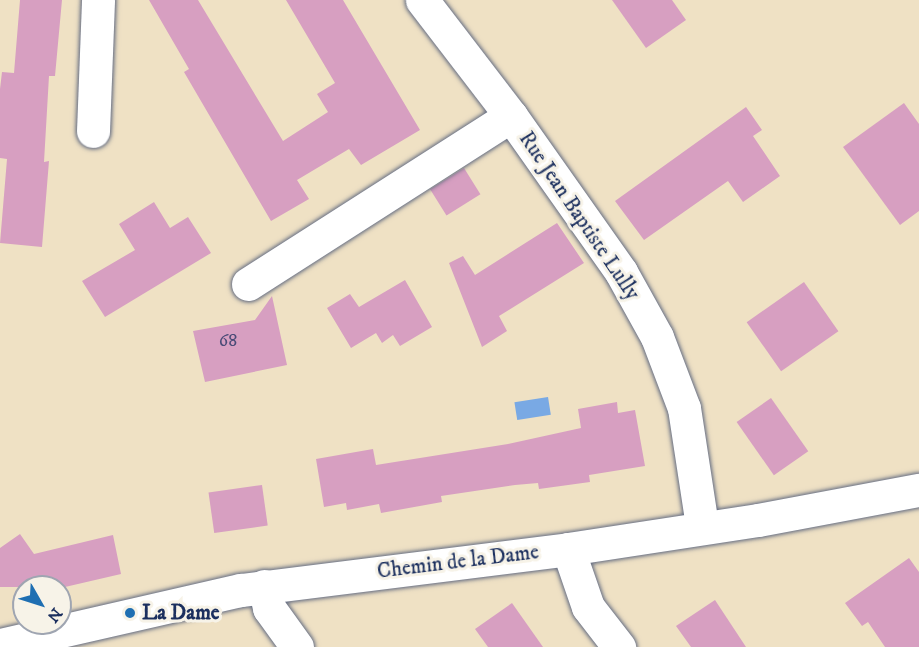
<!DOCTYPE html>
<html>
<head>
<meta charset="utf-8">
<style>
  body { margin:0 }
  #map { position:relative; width:919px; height:647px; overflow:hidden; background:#efe1c4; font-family:"IM FELL DW Pica",serif }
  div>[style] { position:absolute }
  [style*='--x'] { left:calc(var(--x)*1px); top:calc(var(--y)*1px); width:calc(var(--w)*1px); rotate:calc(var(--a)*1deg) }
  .water>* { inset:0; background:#79a9e4; transform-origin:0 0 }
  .building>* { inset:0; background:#d79fc1; transform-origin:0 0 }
  .roads { filter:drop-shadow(0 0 2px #656d82) drop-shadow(0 0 2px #656d82) }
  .minor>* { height:33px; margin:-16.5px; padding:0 16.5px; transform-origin:16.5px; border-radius:16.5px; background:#fff }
  .dots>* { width:16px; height:16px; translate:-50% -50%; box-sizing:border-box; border:3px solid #f7f3e8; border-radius:50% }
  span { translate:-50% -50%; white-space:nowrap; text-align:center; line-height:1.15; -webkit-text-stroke:6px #f7f3e8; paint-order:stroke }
  .number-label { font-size:18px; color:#4a4b77 }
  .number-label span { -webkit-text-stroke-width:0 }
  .street-label { font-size:21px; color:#1b2f5e }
  .poi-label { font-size:21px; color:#1b2f5e; font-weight:700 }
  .left { translate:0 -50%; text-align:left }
  .north { position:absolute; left:12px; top:575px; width:60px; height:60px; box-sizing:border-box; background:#f7f3e8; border:2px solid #9fa5b1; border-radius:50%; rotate:129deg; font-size:16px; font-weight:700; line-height:24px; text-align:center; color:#1b2f5e }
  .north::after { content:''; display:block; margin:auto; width:21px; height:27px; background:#1f6fb2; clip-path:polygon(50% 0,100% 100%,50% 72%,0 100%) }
</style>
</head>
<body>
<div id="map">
  <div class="water">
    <i style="left:548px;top:397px;width:18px;height:34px;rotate:81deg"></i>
  </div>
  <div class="building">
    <i style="clip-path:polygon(20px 0,62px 0,55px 76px,49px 76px,44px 162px,49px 161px,42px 247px,0 243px,7px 159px,0 158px,0 89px,2px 72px,14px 73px)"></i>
    <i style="clip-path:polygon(149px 0,198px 0,283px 141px,328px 112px,317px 94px,335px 83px,286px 0,343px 0,420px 130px,361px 165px,349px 149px,297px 180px,309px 199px,271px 221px,184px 72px,189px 69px)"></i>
    <i style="clip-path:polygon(612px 0,672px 0,686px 20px,646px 48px)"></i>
    <i style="clip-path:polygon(904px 103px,919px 124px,919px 211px,900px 225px,843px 147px)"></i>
    <i style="clip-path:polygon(746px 107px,762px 130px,753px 136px,780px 176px,743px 202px,728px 181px,644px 240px,615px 201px)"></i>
    <i style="left:464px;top:168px;width:31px;height:40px;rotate:58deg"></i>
    <i style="clip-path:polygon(154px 202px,170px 228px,188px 217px,211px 253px,105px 317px,82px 281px,135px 250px,119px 224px)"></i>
    <i style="clip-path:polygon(557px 223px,584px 263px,499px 316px,507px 331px,482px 347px,449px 263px,463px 256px,475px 275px)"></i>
    <i style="clip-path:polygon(405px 280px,432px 327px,400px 346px,393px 335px,382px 343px,376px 333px,351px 348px,327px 308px,350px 294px,359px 307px)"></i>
    <i style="left:804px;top:282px;width:60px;height:70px;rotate:55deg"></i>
    <i style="clip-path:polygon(272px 296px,287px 365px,205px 382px,193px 331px,255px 320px)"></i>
    <i style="left:771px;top:398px;width:65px;height:42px;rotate:55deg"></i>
    <i style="clip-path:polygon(617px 402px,618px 413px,635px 410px,645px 466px,589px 475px,590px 482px,539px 489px,538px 483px,515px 485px,441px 496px,442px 502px,381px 513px,379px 504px,347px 510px,346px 503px,324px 507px,316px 459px,373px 449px,376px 465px,508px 444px,581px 428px,578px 409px)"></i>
    <i style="left:262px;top:485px;width:41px;height:54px;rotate:82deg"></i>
    <i style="clip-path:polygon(20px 534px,34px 554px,113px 535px,121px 574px,65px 587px,0 587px,0 548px)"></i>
    <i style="clip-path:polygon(909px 558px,919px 572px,919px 647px,885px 647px,868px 622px,862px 626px,845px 603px)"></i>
    <i style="clip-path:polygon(715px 600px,746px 647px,691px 647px,676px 626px)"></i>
    <i style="clip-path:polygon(512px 603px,543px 647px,488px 647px,475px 629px)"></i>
  </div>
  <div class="roads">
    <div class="minor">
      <i style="--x:422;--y:0;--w:146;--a:52.5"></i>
      <i style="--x:511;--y:116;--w:191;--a:54.8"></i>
      <i style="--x:621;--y:272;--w:74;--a:61"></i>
      <i style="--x:657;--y:337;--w:76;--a:69.2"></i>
      <i style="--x:684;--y:408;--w:119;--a:81.3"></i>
      <i style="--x:93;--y:131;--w:131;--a:-87.8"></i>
      <i style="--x:248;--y:284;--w:312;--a:-32.6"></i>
      <i style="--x:568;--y:549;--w:61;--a:71"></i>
      <i style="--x:588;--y:607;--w:51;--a:52.2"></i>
      <i style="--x:264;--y:586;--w:23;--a:77"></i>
      <i style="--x:269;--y:608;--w:48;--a:54.3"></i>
      <i style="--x:0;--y:645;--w:247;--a:-12.9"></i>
      <i style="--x:241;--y:590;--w:330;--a:-7.1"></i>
      <i style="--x:568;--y:549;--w:192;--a:-8.7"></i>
      <i style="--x:758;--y:520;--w:164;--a:-10.6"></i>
    </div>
  </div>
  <div class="dots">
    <i style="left:130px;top:613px;background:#1f6fb2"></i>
  </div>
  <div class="number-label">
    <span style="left:228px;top:341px">68</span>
  </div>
  <div class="street-label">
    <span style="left:579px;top:216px;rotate:56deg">Rue Jean Baptiste Lully</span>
    <span style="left:458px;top:562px;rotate:-7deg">Chemin de la Dame</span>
  </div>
  <div class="poi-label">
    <span class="left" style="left:142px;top:613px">La Dame</span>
  </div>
  <div class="north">N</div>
</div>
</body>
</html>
